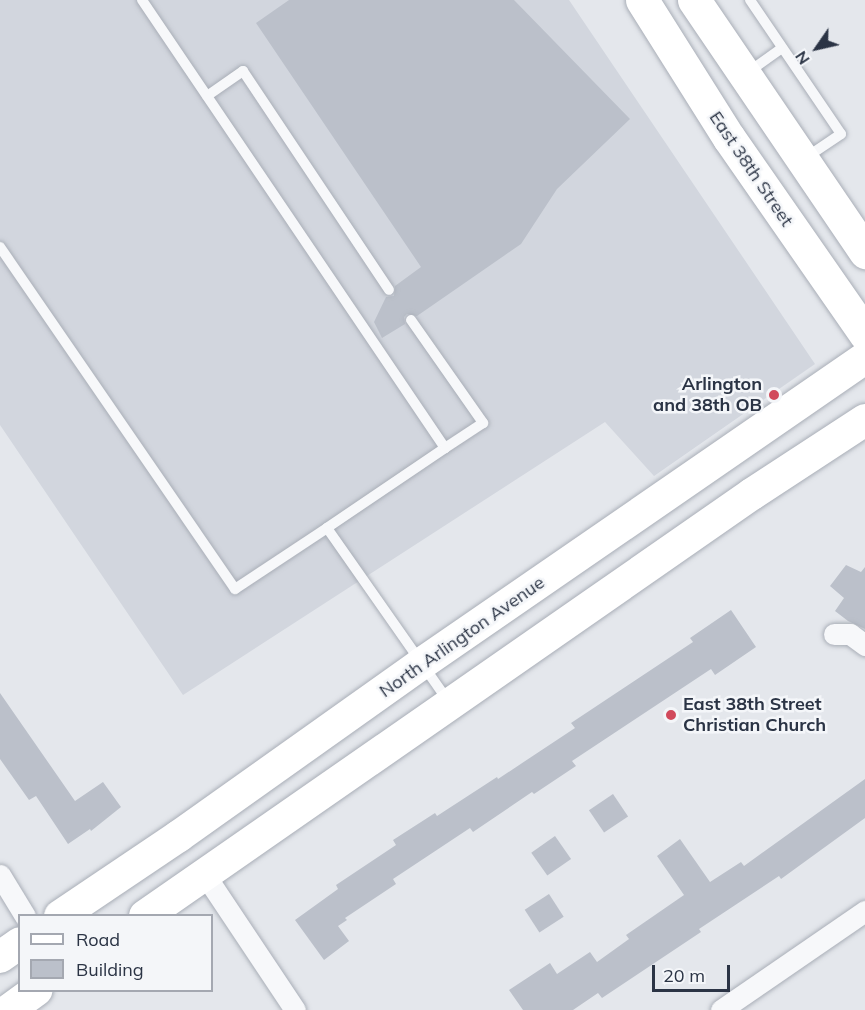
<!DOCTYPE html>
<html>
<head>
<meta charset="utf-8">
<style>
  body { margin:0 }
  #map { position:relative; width:865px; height:1010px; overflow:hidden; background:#e4e7ec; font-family:Mulish,sans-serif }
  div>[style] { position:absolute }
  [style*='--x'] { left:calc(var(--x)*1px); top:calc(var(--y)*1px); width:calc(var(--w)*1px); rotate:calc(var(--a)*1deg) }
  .built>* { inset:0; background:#d2d6de }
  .building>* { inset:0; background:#bbc0ca; transform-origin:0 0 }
  .roads { filter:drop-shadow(0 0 2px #a9aeb7) drop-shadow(0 0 2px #a9aeb7) }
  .lane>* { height:10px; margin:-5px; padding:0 5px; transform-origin:5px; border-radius:5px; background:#f7f8fa }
  .street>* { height:21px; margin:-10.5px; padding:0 10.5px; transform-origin:10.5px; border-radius:10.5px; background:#f7f8fa }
  .secondary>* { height:32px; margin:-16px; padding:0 16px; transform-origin:16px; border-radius:16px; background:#fff }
  .primary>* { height:33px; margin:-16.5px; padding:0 16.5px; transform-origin:16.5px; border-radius:16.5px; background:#fff }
  .dots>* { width:16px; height:16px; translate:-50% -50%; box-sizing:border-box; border:3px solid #f4f6f9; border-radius:50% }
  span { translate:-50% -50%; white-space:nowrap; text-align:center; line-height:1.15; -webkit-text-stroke:5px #f4f6f9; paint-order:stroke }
  .street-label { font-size:18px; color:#2b3445 }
  .poi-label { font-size:18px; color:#2b3445; font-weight:700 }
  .right { translate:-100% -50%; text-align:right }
  .left { translate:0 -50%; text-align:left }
  .legend { position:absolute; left:18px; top:914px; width:195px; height:78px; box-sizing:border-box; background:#f4f6f9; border:2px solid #a4a8b1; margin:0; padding:8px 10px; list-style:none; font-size:18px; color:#2b3445 }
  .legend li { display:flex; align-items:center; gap:12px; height:30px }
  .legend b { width:30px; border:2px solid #a4a8b1 }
  .north { position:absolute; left:787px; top:18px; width:60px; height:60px; -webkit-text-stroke:4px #f4f6f9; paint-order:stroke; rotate:236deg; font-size:16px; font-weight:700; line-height:24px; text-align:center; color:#2b3445 }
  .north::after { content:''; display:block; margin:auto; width:21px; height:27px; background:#2b3445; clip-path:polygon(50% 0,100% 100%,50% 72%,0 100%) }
  .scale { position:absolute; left:652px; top:965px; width:78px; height:27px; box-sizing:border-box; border:3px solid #2b3445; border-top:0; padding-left:8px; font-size:18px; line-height:21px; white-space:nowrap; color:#2b3445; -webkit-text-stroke:4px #f4f6f9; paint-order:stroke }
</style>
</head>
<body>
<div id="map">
  <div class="built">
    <i style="clip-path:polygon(0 0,569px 0,815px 364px,654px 476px,605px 422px,183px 695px,0 425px)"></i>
  </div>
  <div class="building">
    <i style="clip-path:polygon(289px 0,514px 0,630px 119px,557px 189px,521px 244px,417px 316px,407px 314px,404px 317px,405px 324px,382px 338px,374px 322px,386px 297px,394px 296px,395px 286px,421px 267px,256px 23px)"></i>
    <i style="clip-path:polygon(846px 565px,861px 572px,865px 567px,865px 629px,848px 621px,835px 611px,844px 598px,830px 586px)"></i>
    <i style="clip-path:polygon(731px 610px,756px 647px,715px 675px,711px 669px,572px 761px,576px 766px,534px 794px,532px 792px,473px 832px,470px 828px,393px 879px,396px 884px,345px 918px,347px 920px,338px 926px,349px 941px,324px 960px,295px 920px,338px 889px,336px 885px,396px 845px,393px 840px,435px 813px,437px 816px,497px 777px,498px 779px,575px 728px,571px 723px,693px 642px,690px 638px)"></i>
    <i style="clip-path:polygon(0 693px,75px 801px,103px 782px,121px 807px,91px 831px,90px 829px,68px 844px,36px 796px,29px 800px,0 759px)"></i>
    <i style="clip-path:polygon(865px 779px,865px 818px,781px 879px,779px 876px,699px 929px,701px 932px,602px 998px,598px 993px,573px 1010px,523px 1010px,509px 990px,550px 963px,557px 974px,590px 952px,597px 962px,629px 939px,626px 935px,684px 895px,657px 856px,680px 839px,710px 882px,741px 862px,744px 866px)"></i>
    <i style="left:613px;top:794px;width:27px;height:29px;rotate:56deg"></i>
    <i style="left:555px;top:836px;width:28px;height:29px;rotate:55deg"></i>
    <i style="left:549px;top:894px;width:27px;height:29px;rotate:57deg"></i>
  </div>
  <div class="roads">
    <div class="lane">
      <i style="--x:142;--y:0;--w:541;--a:55.93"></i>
      <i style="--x:445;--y:448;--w:143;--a:145.9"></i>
      <i style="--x:327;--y:528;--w:211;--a:55"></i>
      <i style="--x:750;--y:0;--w:162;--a:55.8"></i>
      <i style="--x:841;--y:134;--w:45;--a:146"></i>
      <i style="--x:747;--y:73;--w:43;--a:-35.5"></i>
      <i style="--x:207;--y:96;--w:44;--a:-34.8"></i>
      <i style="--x:243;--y:71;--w:263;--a:56.3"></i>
      <i style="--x:0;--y:247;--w:415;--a:55.5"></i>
      <i style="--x:235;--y:589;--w:110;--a:-33.5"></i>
      <i style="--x:411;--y:320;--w:126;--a:55"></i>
      <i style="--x:483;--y:423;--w:45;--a:146.7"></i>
    </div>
    <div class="street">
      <i style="--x:834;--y:634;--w:16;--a:0"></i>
      <i style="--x:850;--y:634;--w:19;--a:36"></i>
      <i style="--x:0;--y:875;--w:48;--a:58.6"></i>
      <i style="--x:205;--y:875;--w:162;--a:56.3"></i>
      <i style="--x:721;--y:1010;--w:175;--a:-34.5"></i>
    </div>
    <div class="secondary">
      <i style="--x:60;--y:916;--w:143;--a:-33.9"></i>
      <i style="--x:179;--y:836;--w:297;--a:-35.4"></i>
      <i style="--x:421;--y:664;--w:539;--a:-34.57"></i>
      <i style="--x:145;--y:916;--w:739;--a:-34.81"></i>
      <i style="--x:752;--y:494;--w:135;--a:-33.2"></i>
      <i style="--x:0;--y:957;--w:24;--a:-35"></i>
      <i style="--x:9;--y:1010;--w:34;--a:-36"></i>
    </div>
    <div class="primary">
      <i style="--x:642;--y:0;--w:163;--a:57.8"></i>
      <i style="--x:729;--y:138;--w:239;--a:55.2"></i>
      <i style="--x:694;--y:0;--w:305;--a:55.8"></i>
    </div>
  </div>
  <div class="dots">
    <i style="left:774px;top:395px;background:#d1495b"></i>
    <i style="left:671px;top:715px;background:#d1495b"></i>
  </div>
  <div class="street-label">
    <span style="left:751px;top:169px;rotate:56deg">East 38th Street</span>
    <span style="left:462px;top:637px;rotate:-35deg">North Arlington Avenue</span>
  </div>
  <div class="poi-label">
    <span class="right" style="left:762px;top:395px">Arlington<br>and 38th OB</span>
    <span class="left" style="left:683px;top:715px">East 38th Street<br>Christian Church</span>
  </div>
  <ul class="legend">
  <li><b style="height:8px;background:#fff"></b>Road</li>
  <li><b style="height:16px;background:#bbc0ca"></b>Building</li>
  </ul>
  <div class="north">N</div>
  <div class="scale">20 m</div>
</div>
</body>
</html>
